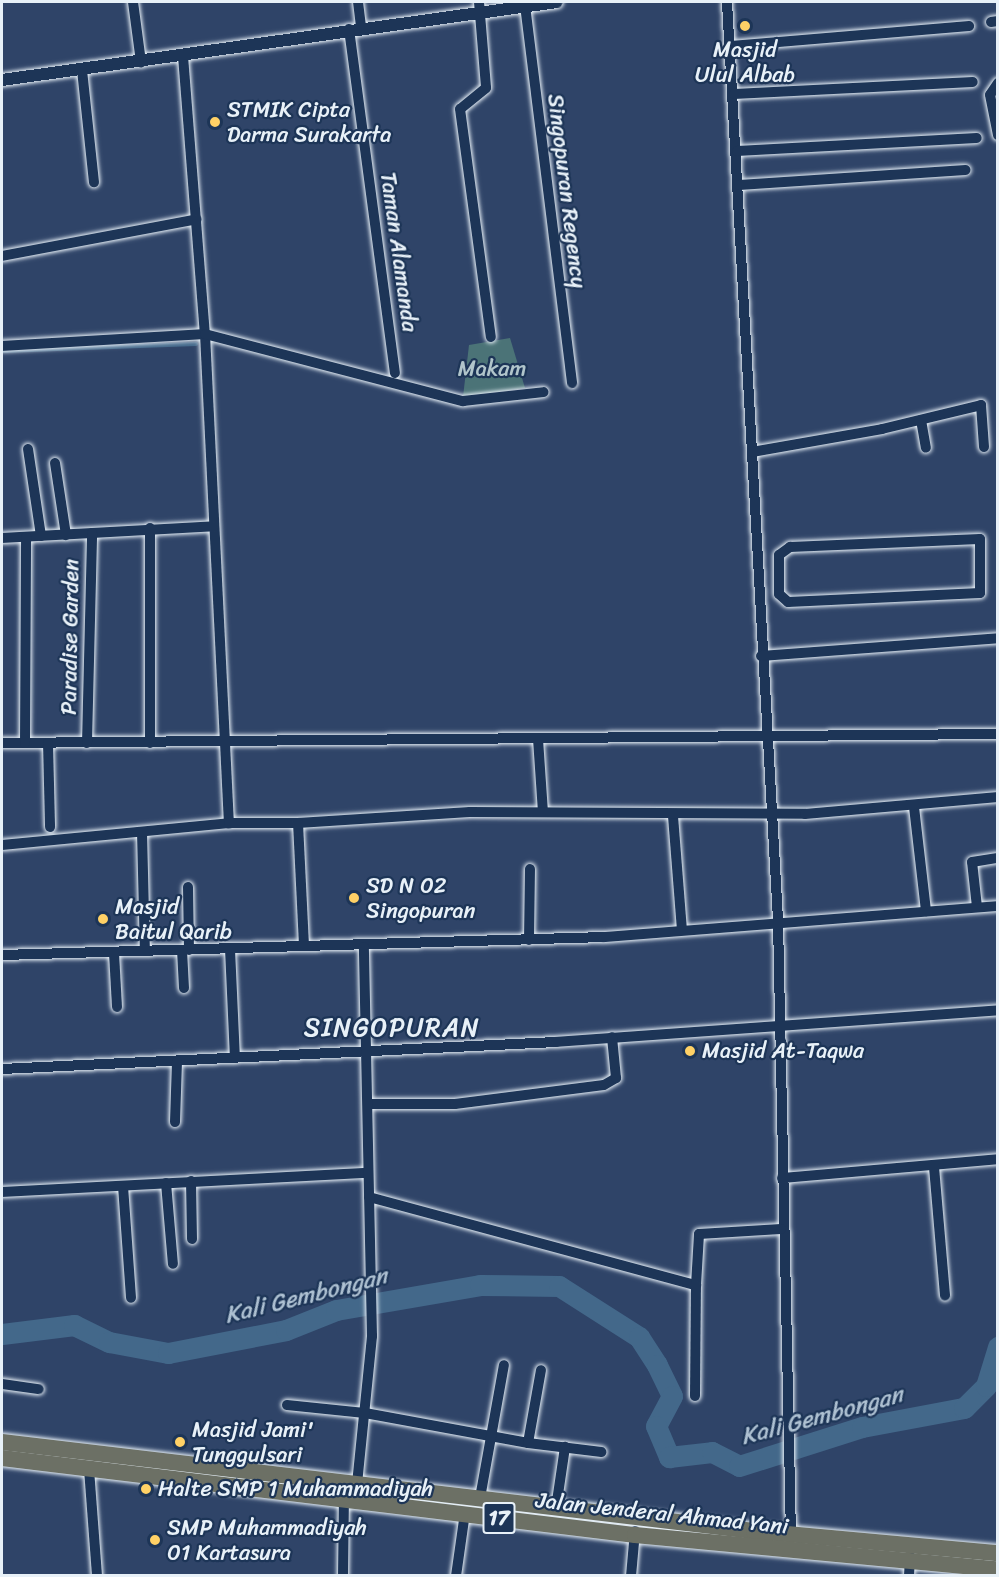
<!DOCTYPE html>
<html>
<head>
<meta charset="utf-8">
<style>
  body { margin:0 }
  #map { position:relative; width:999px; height:1577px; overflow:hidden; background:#2f4468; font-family:Sriracha,sans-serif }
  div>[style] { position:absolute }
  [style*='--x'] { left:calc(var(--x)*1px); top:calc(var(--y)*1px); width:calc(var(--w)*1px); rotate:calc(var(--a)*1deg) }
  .green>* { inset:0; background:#4b7377 }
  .stream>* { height:4px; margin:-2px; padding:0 2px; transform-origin:2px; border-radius:2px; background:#43688a }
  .river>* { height:21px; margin:-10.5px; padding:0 10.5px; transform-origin:10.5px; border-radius:10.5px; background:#43688a }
  .roads { filter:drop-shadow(0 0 2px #e8f1f8) drop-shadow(0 0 2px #e8f1f8) }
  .minor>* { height:10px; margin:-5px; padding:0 5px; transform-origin:5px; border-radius:5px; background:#1d3557 }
  .tertiary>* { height:12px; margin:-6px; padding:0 6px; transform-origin:6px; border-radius:6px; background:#1d3557 }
  .trunk>* { height:16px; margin:-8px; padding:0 8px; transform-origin:8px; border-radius:8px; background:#6c7065 }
  .dots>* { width:16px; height:16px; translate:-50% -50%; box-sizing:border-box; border:3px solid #1d3557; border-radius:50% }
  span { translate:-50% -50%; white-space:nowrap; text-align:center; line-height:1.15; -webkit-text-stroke:4.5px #1d3557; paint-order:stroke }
  .shield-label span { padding:2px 4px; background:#1d3557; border:2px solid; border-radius:4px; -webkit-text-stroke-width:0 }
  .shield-label { font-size:21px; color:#e8f1f8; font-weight:700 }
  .poi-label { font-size:22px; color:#e8f1f8 }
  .left { translate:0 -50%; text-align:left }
  .street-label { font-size:22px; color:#e8f1f8 }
  .park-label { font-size:22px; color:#b1c5cb }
  .water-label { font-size:24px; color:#aec1d2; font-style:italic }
  .quarter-label { font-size:26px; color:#e8f1f8; letter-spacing:1.5px }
  .frame { position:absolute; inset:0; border:3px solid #e8f1f8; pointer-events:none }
</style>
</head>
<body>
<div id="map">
  <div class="green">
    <i style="clip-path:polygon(510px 338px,525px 388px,463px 397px,469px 345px)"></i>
  </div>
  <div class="stream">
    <i style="--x:2;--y:351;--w:194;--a:-2.1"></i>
  </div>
  <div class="river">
    <i style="--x:2;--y:1334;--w:73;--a:-7.1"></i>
    <i style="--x:74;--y:1325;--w:39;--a:26"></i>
    <i style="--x:109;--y:1342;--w:60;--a:10.6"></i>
    <i style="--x:168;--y:1353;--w:120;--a:-11"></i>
    <i style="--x:286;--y:1330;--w:54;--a:-21.8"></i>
    <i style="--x:336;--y:1310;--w:146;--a:-9.8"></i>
    <i style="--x:480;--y:1285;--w:79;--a:0.7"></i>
    <i style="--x:559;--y:1286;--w:95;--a:32.5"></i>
    <i style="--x:639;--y:1337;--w:33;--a:57"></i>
    <i style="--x:657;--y:1365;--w:34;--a:64"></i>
    <i style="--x:672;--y:1396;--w:34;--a:118"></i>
    <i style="--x:656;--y:1426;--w:34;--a:67"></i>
    <i style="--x:669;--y:1457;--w:43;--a:-6.6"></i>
    <i style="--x:712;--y:1452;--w:30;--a:27"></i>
    <i style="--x:739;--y:1466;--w:129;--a:-17.6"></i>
    <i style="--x:862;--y:1427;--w:104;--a:-10.6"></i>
    <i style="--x:964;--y:1408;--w:31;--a:-45"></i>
    <i style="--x:986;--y:1386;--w:41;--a:-72.9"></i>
  </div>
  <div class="roads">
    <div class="minor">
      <i style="--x:133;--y:2;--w:61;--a:82.4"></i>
      <i style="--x:358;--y:2;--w:25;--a:83"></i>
      <i style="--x:479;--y:2;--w:86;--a:85.3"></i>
      <i style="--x:486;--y:88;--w:33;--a:141"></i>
      <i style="--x:460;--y:109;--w:230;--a:82.3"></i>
      <i style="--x:727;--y:2;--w:920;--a:86.82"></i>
      <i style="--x:778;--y:921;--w:613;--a:88.79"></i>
      <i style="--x:525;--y:5;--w:381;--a:82.9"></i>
      <i style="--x:991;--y:22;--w:7;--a:-8"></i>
      <i style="--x:349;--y:29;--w:347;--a:82.4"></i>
      <i style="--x:731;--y:46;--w:239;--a:-4.8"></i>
      <i style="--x:183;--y:56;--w:279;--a:85.5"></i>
      <i style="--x:205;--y:334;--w:490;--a:87.2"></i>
      <i style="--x:82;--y:70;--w:113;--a:83.9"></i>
      <i style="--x:998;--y:83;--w:14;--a:124"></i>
      <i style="--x:990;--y:95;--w:41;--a:78.7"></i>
      <i style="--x:734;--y:94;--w:239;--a:-2.9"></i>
      <i style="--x:737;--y:151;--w:240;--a:-3.1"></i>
      <i style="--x:739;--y:185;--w:227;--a:-3.8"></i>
      <i style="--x:2;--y:256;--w:198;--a:-10.7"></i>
      <i style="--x:2;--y:346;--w:203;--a:-3.4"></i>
      <i style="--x:205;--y:334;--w:267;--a:14.6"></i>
      <i style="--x:463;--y:401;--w:81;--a:-6.3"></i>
      <i style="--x:921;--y:420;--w:28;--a:80"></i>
      <i style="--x:28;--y:449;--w:88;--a:81.5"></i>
      <i style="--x:752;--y:452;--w:132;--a:-10"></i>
      <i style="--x:882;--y:429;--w:102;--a:-13.6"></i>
      <i style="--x:981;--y:405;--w:42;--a:85.9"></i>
      <i style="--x:55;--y:463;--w:73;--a:81.3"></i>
      <i style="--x:150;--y:528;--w:215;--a:90"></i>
      <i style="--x:2;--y:538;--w:212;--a:-3.2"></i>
      <i style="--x:980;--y:539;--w:54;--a:90"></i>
      <i style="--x:980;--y:593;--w:192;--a:177.3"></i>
      <i style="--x:788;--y:602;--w:12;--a:-138"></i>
      <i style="--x:779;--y:594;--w:39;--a:-90"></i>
      <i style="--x:779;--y:555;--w:14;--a:-36"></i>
      <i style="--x:790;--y:547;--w:190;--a:-2.4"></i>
      <i style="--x:761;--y:656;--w:238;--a:-4.3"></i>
      <i style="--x:538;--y:739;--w:73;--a:86.1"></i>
      <i style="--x:2;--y:743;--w:996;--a:-0.52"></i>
      <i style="--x:25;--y:743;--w:206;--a:-89.7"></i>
      <i style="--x:48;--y:743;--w:84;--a:88.6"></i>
      <i style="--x:87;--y:743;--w:210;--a:-88.6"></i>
      <i style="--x:914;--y:807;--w:105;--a:83.4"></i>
      <i style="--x:673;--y:816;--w:114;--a:85.5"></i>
      <i style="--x:298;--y:823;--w:172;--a:-3.7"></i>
      <i style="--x:470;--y:812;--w:335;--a:0.3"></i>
      <i style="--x:805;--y:814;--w:194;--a:-5"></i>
      <i style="--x:142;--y:832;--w:119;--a:88.6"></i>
      <i style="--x:2;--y:845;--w:228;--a:-5.5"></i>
      <i style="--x:229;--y:823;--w:69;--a:0"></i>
      <i style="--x:298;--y:823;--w:123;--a:87.2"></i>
      <i style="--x:188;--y:887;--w:63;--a:89.1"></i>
      <i style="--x:977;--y:907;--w:45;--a:-96.3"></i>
      <i style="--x:972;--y:862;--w:26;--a:-9"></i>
      <i style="--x:529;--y:940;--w:71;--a:-89.2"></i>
      <i style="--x:230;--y:949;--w:109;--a:87.4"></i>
      <i style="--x:182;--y:950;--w:38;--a:87"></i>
      <i style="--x:114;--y:953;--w:54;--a:86.8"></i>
      <i style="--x:2;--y:955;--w:602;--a:-1.71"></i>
      <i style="--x:604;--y:937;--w:395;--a:-4.5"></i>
      <i style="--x:2;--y:1069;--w:555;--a:-2.79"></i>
      <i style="--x:556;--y:1042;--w:443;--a:-4.1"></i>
      <i style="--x:368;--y:1104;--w:87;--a:0"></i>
      <i style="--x:455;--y:1104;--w:150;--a:-7.3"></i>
      <i style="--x:604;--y:1085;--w:14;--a:-30"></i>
      <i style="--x:616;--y:1078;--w:41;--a:-95.6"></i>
      <i style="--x:175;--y:1122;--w:61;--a:-88.1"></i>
      <i style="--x:934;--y:1167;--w:129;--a:85.1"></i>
      <i style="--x:782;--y:1178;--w:217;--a:-5"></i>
      <i style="--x:191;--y:1181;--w:58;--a:89"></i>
      <i style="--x:166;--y:1183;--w:81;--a:85.1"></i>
      <i style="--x:123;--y:1186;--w:112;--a:85.9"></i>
      <i style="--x:2;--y:1192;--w:366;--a:-3"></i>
      <i style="--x:369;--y:1197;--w:339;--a:15.1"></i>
      <i style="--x:696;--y:1285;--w:51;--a:-86.6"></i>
      <i style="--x:699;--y:1234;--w:82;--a:-3.5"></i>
      <i style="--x:2;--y:1384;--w:37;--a:8"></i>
      <i style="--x:695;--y:1396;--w:111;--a:-89.5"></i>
      <i style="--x:287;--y:1405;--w:78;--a:5.9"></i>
      <i style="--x:365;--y:1413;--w:166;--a:10.4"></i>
      <i style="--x:528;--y:1443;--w:74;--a:-79.9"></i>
      <i style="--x:528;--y:1443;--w:74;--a:7"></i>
      <i style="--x:89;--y:1469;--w:107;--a:85.7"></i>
      <i style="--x:357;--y:1484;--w:149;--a:-84.2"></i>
      <i style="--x:372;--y:1336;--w:389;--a:-91.2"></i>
      <i style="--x:480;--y:1498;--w:135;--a:-79.8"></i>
      <i style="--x:556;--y:1508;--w:62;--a:-81.6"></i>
      <i style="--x:343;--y:1576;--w:77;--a:-89.3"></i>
      <i style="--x:456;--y:1576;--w:64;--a:-81.9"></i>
      <i style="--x:631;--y:1576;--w:45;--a:-84.9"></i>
      <i style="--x:909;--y:1576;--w:20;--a:-87"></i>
    </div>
    <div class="tertiary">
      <i style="--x:2;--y:80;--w:560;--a:-8"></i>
    </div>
    <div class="trunk">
      <i style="--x:2;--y:1442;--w:757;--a:6.75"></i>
      <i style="--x:754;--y:1531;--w:245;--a:5.2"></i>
      <i style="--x:2;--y:1458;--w:638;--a:6.94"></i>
      <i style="--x:635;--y:1535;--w:365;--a:5.4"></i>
    </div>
  </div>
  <div class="dots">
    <i style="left:745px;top:26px;background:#ffd166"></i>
    <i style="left:215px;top:122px;background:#ffd166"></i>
    <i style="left:354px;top:898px;background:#ffd166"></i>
    <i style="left:103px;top:919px;background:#ffd166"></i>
    <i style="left:690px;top:1051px;background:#ffd166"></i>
    <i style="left:180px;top:1442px;background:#ffd166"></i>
    <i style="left:146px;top:1489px;background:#ffd166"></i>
    <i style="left:155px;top:1540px;background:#ffd166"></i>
  </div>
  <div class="shield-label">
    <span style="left:499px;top:1518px">17</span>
  </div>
  <div class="poi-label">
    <span style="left:745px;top:62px">Masjid<br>Ulul Albab</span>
    <span class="left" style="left:227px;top:122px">STMIK Cipta<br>Darma Surakarta</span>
    <span class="left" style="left:366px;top:898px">SD N 02<br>Singopuran</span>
    <span class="left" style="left:115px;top:919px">Masjid<br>Baitul Qarib</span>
    <span class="left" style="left:702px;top:1051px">Masjid At-Taqwa</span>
    <span class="left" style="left:192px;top:1442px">Masjid Jami'<br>Tunggulsari</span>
    <span class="left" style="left:158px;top:1489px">Halte SMP 1 Muhammadiyah</span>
    <span class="left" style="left:167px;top:1540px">SMP Muhammadiyah<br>01 Kartasura</span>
  </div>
  <div class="street-label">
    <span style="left:567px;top:191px;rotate:83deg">Singopuran Regency</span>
    <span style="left:399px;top:252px;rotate:82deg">Taman Alamanda</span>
    <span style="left:70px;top:637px;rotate:-89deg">Paradise Garden</span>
    <span style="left:662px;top:1513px;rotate:6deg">Jalan Jenderal Ahmad Yani</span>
  </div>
  <div class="park-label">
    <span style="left:492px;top:369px">Makam</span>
  </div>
  <div class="water-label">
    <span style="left:306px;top:1296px;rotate:-14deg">Kali Gembongan</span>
    <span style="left:822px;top:1416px;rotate:-15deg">Kali Gembongan</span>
  </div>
  <div class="quarter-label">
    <span style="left:392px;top:1028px">SINGOPURAN</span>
  </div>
  <div class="frame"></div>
</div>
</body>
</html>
